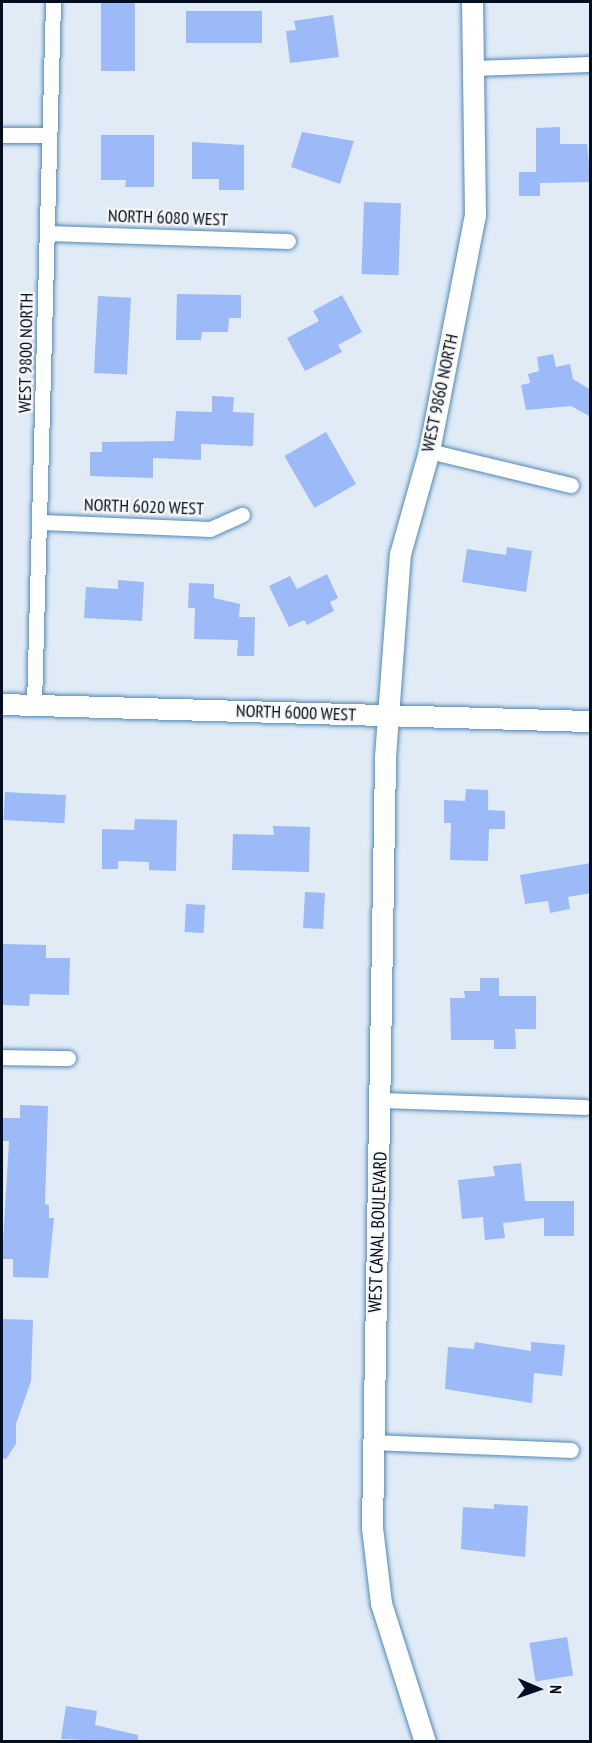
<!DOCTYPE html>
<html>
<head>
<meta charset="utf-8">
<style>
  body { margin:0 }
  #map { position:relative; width:592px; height:1743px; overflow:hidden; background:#e0ebf6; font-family:"PT Sans Narrow",sans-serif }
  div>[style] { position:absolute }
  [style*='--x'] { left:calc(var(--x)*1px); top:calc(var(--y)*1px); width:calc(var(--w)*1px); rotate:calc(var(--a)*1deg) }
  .building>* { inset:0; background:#9cb9f8; transform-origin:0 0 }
  .roads { filter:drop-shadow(0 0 2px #4f89b9) drop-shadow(0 0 2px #4f89b9) }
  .street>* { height:15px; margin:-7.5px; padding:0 7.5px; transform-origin:7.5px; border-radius:7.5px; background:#fff }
  .secondary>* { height:21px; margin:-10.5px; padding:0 10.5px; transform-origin:10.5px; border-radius:10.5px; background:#fff }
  span { translate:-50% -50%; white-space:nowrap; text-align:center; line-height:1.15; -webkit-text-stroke:4.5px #f7f7f7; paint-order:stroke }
  .street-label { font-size:18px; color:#000e20 }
  .frame { position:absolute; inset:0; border:3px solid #000e20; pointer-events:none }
  .north { position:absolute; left:508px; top:1659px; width:60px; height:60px; -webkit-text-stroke:4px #f7f7f7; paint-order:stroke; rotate:92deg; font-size:16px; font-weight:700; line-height:24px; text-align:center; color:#000e20 }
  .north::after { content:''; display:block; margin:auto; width:21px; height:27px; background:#000e20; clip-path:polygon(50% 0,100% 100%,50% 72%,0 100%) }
</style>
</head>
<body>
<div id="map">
  <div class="building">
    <i style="left:101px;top:2px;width:34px;height:69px"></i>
    <i style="left:186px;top:11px;width:76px;height:32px"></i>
    <i style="clip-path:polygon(333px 15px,339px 57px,290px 63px,286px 31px,296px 30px,294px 21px)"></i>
    <i style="clip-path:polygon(560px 127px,560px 144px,587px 144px,591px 182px,540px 183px,540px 196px,519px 196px,519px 172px,536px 172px,536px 128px)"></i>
    <i style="clip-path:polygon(302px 132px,354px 141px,340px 184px,291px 167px)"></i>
    <i style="clip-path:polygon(101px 135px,154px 135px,154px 187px,125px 187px,126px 180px,101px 180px)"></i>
    <i style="clip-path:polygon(192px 142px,244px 145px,244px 190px,219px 190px,219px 179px,192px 179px)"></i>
    <i style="left:364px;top:202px;width:37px;height:72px;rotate:2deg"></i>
    <i style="clip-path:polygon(177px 294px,241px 295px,241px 318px,229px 318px,228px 332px,202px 332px,201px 340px,176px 340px)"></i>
    <i style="clip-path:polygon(342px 295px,362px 332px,338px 345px,342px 352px,305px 371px,287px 338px,319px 321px,313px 311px)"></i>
    <i style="left:98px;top:296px;width:33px;height:77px;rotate:3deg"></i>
    <i style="clip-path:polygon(553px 354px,556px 367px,570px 364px,573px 379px,591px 390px,591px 417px,571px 406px,526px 410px,521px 385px,530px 383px,528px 374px,539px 371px,537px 357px)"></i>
    <i style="clip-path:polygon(212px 396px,234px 397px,233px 412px,254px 413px,253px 446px,201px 444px,201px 460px,153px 458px,153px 478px,90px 476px,90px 452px,102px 452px,102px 442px,174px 441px,176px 411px,212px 412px)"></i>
    <i style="left:326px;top:432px;width:60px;height:48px;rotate:60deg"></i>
    <i style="clip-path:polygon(507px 547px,532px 551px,526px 592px,462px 582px,467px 549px,506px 555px)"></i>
    <i style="clip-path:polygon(327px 574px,338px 598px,330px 602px,334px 611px,307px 625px,304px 620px,289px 627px,269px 586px,290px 576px,297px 589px)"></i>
    <i style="clip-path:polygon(118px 580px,144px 582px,142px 621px,84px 618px,86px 587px,118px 589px)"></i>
    <i style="clip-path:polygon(189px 583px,214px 584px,214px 598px,240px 604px,239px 617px,255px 617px,254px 656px,237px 656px,238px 640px,194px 639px,195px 608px,188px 608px)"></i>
    <i style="clip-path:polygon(466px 789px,488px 790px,488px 810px,505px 811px,505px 829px,489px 829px,488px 861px,450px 860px,451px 823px,444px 823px,444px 800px,465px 801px)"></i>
    <i style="left:5px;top:792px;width:61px;height:28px;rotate:3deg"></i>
    <i style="clip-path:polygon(135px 819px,177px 820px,176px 871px,149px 870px,149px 862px,118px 861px,118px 869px,102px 869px,102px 829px,134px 830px)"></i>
    <i style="clip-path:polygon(273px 826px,310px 827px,309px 872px,232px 870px,233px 834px,274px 835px)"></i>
    <i style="clip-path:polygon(591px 863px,591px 893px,568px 897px,570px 909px,550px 913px,548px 901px,525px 904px,520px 875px)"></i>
    <i style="left:305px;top:892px;width:20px;height:36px;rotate:3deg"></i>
    <i style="left:186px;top:904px;width:19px;height:28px;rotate:3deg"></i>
    <i style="clip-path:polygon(2px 944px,46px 945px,46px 958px,70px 958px,69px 995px,30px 994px,29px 1006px,2px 1005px)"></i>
    <i style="clip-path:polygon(480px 978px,499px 978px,499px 996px,536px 996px,536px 1029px,515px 1029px,516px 1049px,494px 1049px,494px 1040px,451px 1040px,450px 998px,465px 998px,464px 991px,480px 991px)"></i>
    <i style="clip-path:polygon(20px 1105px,48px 1106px,45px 1204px,49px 1205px,49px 1218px,54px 1218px,48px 1278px,13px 1277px,13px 1259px,2px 1259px,9px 1141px,2px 1141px,2px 1118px,20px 1118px)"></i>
    <i style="clip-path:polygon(521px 1163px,525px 1201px,574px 1201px,574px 1236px,544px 1236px,544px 1218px,503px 1223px,505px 1238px,485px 1240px,483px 1217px,462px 1219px,458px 1180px,495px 1176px,493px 1166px)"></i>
    <i style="clip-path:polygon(2px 1319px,33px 1320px,31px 1381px,16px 1424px,16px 1444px,6px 1459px,2px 1458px)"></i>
    <i style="clip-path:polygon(475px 1342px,531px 1351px,531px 1342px,565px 1345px,562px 1376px,534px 1373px,532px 1403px,445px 1389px,448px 1347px,474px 1349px)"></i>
    <i style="clip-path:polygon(494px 1504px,528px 1506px,525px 1557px,461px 1549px,463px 1507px,494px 1509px)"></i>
    <i style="left:567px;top:1637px;width:39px;height:38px;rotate:81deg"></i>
    <i style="clip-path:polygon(66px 1706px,97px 1711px,95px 1725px,138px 1735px,138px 1742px,61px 1739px)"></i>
  </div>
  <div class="roads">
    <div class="street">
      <i style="--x:473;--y:68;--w:117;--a:-2"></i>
      <i style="--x:2;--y:135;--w:45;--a:0"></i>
      <i style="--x:48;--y:233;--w:240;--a:1.9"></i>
      <i style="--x:429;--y:451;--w:146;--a:13.5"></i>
      <i style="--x:42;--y:522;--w:168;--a:2.4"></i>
      <i style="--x:210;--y:529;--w:35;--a:-24"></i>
      <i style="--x:34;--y:705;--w:703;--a:-88.45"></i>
      <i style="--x:2;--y:1057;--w:66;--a:0.9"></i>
      <i style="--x:382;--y:1100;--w:203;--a:2"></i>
      <i style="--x:372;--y:1442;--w:199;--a:2.3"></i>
    </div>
    <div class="secondary">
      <i style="--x:2;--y:704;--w:588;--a:1.66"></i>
      <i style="--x:425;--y:1742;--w:146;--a:-107.6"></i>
      <i style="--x:381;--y:1603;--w:76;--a:-96.8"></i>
      <i style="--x:372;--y:1528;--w:771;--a:-89.03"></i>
      <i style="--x:385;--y:757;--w:204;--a:-85.8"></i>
      <i style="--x:400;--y:554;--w:107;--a:-74.3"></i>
      <i style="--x:429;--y:451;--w:240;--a:-79"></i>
      <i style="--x:475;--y:215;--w:213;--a:-90.8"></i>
    </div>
  </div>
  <div class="street-label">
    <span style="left:168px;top:218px;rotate:2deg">NORTH 6080 WEST</span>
    <span style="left:26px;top:353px;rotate:-89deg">WEST 9800 NORTH</span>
    <span style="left:440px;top:393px;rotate:-78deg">WEST 9860 NORTH</span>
    <span style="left:144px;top:507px;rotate:2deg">NORTH 6020 WEST</span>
    <span style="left:296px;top:713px;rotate:2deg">NORTH 6000 WEST</span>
    <span style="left:378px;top:1232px;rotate:-88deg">WEST CANAL BOULEVARD</span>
  </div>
  <div class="frame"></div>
  <div class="north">N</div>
</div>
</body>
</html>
